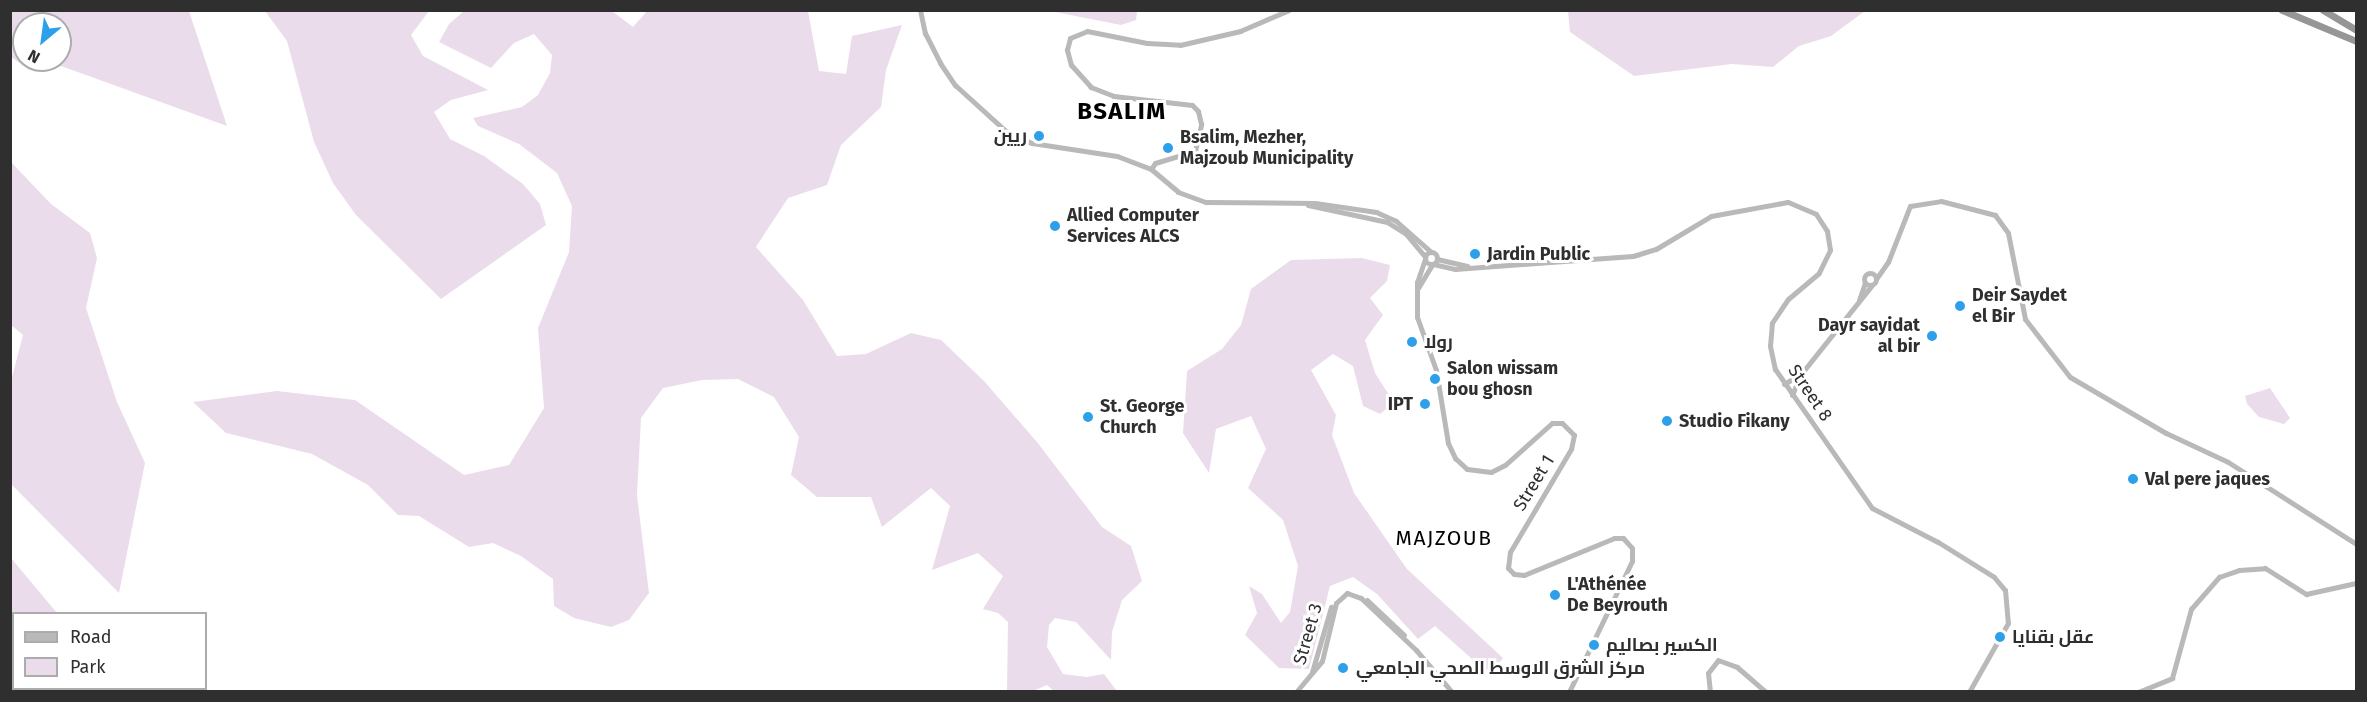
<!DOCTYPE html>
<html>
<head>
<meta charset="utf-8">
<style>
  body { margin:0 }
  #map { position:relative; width:2367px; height:702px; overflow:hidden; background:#fff; font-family:"Fira Sans",Cairo,sans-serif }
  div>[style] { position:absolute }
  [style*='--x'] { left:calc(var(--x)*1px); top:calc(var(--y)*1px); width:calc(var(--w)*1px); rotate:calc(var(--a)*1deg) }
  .green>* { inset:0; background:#ebdcec }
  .secondary>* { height:5px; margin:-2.5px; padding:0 2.5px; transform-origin:2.5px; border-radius:2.5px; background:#b9b9b9 }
  .secondary>.ring { margin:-2.5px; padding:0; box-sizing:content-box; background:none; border:5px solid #b9b9b9; border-radius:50% }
  .highway>* { height:7px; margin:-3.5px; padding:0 3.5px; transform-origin:3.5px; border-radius:3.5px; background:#969696 }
  .dots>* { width:16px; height:16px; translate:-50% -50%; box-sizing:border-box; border:3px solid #fff; border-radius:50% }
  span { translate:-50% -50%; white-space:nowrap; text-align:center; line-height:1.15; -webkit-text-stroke:6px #fff; paint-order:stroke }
  .poi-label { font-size:18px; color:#2f2f2f; font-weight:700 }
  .right { translate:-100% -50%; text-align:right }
  .left { translate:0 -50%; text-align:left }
  .street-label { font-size:18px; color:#2f2f2f }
  .quarter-label { font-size:21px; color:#000; letter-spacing:1.5px }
  .district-label { font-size:24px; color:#000; font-weight:700; letter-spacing:1.5px }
  .frame { position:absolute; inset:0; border:12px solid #2f2f2f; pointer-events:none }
  .legend { position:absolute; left:12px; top:612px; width:195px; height:78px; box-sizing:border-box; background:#fff; border:2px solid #acacac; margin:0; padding:8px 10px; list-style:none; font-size:18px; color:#2f2f2f }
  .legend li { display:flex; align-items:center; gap:12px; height:30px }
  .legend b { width:30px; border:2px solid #acacac }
  .north { position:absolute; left:12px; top:12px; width:60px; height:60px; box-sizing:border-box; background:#fff; border:2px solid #acacac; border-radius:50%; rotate:209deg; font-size:16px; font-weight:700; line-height:24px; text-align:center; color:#2f2f2f }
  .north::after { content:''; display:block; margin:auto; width:21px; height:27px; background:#2ea0e9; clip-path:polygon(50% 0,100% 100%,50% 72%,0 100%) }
</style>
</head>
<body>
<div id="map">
  <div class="green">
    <i style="clip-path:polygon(1045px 10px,1137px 10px,1137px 11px,1136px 20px,1121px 25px)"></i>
    <i style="clip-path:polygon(evenodd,10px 11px,189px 11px,227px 126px,50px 62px,29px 70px,11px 57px,10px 11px,24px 24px,60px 24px,60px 60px,24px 60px,24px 24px)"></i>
    <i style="clip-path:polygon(265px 11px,429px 11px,411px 35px,423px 56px,488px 90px,451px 100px,434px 112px,450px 139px,484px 156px,523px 184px,540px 204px,546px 225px,441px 299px,356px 215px,333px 183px,314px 142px,287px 41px)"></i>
    <i style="clip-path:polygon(464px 11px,612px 11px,633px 27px,647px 11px,808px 11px,819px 71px,846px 74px,852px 36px,902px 25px,886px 70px,881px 107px,841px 145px,827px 185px,788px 198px,756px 247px,803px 300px,837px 356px,866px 354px,911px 333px,941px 340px,984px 381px,1037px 442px,1102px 527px,1131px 546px,1142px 581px,1122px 600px,1112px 632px,1111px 660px,1076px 622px,1055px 618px,1049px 625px,1047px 647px,1063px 674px,1087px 677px,1104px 674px,1117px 691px,1054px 691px,1047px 685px,1033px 691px,1007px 691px,1008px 622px,998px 613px,983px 609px,1003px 576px,978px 553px,932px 570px,950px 506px,931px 488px,882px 527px,871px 497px,817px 497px,791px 475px,799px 437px,774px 397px,738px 379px,702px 380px,663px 388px,641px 418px,637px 495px,649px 593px,629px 620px,611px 627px,574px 618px,554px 606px,553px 579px,521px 556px,493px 543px,469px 547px,419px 516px,398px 515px,368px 485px,312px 454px,226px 433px,193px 402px,277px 391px,355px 400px,464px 475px,509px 465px,544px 408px,538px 328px,569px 252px,572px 206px,557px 173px,519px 144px,478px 126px,473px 118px,522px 107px,538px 95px,550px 73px,552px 55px,534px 34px,514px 43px,491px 68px,439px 42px,449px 24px)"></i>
    <i style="clip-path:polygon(1568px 11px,1568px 10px,1865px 11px,1831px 36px,1799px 46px,1773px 67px,1732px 64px,1634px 76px,1570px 32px)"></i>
    <i style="clip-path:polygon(10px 161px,51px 204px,90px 233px,97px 258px,86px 308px,117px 402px,145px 463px,119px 593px,11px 484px,11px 381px,23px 335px,11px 325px)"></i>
    <i style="clip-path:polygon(1362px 258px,1390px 265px,1387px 281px,1370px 298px,1383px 315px,1365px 340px,1375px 373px,1394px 403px,1380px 414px,1363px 406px,1353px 366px,1333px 354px,1311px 370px,1336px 415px,1332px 435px,1354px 493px,1407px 569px,1503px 658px,1490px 675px,1435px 626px,1418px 639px,1377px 594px,1353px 577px,1330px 586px,1309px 669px,1279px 668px,1245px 635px,1257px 613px,1249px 586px,1262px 594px,1281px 623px,1290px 612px,1298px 566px,1283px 520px,1248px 488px,1266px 449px,1251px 416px,1216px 429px,1209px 473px,1183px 433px,1187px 371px,1222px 349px,1241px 325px,1251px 289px,1291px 260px)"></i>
    <i style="clip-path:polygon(2270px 388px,2290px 418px,2284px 424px,2259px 417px,2247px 404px,2245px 396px)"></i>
    <i style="clip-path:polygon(11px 558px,57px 613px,14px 614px,11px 682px)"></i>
  </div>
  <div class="secondary">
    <i style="--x:920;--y:10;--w:24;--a:78"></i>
    <i style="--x:925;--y:33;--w:34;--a:63"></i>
    <i style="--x:940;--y:63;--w:27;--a:56"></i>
    <i style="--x:955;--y:85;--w:72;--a:42.2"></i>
    <i style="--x:1008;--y:133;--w:26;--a:23"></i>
    <i style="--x:1032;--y:143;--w:86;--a:8.7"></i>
    <i style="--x:1117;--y:156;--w:36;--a:21"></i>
    <i style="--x:1151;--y:169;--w:35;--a:40"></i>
    <i style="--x:1178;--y:192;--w:30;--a:20"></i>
    <i style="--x:1206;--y:202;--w:109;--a:0.5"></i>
    <i style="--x:1315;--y:203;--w:62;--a:8.4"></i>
    <i style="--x:1376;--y:212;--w:22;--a:24"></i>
    <i style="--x:1396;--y:221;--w:47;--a:41.5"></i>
    <i style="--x:1151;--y:169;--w:7;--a:-56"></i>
    <i style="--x:1155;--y:163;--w:42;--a:-16.7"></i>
    <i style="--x:1195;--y:151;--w:28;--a:-77"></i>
    <i style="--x:1201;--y:124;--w:13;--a:-103"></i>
    <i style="--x:1198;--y:111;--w:8;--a:-135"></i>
    <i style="--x:1192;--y:105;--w:79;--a:-173.4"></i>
    <i style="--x:1114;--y:96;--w:25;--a:-159"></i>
    <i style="--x:1091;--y:87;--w:30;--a:-132"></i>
    <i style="--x:1071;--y:65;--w:16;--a:-105"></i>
    <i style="--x:1067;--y:50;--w:12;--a:-76"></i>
    <i style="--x:1070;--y:38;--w:18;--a:-22"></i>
    <i style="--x:1087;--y:31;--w:61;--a:11.3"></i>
    <i style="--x:1147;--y:43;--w:33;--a:3"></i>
    <i style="--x:1180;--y:45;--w:62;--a:-13.1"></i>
    <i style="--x:1240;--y:31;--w:53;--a:-23.2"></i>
    <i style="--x:1308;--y:205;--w:81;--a:12.1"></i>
    <i style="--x:1387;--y:222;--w:22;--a:32"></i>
    <i style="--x:1406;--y:234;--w:30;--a:50"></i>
    <i class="ring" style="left:1425px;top:252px;width:7px;height:7px"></i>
    <i style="--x:1425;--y:259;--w:24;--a:109"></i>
    <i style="--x:1417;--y:282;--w:35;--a:90"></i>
    <i style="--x:1417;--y:317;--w:56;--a:70.3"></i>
    <i style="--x:1436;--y:370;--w:74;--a:80.7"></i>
    <i style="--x:1448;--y:443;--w:17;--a:65"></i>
    <i style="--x:1455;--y:458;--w:16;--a:43"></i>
    <i style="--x:1467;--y:469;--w:24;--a:7"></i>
    <i style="--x:1491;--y:472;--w:16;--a:-27"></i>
    <i style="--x:1505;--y:465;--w:63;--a:-41.8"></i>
    <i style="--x:1552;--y:423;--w:10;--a:0"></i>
    <i style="--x:1562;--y:423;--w:17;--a:45"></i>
    <i style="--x:1574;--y:435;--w:14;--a:102"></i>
    <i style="--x:1571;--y:449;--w:120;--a:120.6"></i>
    <i style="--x:1510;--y:552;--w:16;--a:97"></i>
    <i style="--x:1508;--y:568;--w:8;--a:45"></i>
    <i style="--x:1514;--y:574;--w:10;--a:6"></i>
    <i style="--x:1524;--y:575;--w:97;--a:-22.3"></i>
    <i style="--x:1614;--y:538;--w:9;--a:0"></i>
    <i style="--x:1623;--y:538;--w:13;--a:48"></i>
    <i style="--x:1632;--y:548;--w:13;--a:90"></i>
    <i style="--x:1632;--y:561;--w:145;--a:115.7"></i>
    <i style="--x:1437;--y:259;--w:31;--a:13"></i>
    <i style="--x:1433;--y:264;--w:23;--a:13"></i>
    <i style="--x:1455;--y:269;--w:178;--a:-4.2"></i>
    <i style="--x:1633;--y:256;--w:24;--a:-17"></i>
    <i style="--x:1656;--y:249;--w:64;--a:-31"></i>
    <i style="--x:1711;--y:216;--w:78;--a:-10.3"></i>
    <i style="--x:1788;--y:202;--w:30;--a:23"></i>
    <i style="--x:1816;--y:214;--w:20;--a:57"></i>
    <i style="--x:1827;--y:231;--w:19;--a:81"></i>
    <i style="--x:1830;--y:250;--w:25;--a:116"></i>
    <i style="--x:1819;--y:273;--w:40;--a:140"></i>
    <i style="--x:1788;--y:299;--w:29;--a:124"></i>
    <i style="--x:1772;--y:323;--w:23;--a:95"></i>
    <i style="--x:1770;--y:346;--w:24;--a:78"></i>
    <i style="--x:1775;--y:369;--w:169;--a:55.1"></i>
    <i style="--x:1872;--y:508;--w:74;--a:27.3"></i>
    <i style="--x:1938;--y:542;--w:66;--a:32"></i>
    <i style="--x:1994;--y:577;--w:17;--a:50"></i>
    <i style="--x:2005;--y:590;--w:33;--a:85"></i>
    <i style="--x:2008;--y:623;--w:79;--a:119.5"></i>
    <i class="ring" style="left:1864px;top:273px;width:7px;height:7px"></i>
    <i style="--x:1876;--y:279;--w:21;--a:-55"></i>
    <i style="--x:1888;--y:262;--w:60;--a:-68.6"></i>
    <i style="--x:1910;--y:206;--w:31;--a:-9"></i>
    <i style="--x:1941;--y:201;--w:56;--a:14.5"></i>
    <i style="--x:1995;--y:215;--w:22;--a:54"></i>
    <i style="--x:2008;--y:233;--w:88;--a:78.8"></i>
    <i style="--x:2025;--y:319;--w:73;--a:52.2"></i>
    <i style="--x:2070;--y:377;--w:111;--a:30.3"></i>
    <i style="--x:2166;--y:433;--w:68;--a:25.1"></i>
    <i style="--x:2228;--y:462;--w:152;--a:32.6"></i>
    <i style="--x:1418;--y:288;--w:27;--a:-59"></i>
    <i style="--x:1859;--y:300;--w:18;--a:-71"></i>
    <i style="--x:1784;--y:384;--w:17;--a:-31"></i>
    <i style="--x:1792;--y:395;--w:23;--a:-67"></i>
    <i style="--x:1801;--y:374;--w:114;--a:-51.4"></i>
    <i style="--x:1367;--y:600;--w:51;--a:43.4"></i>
    <i style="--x:1312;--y:672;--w:68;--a:-73.7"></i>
    <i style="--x:1296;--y:692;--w:40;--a:-50"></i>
    <i style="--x:1322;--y:661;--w:60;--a:-76.4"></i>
    <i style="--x:1336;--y:603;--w:15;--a:-42"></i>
    <i style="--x:1347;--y:593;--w:15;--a:20"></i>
    <i style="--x:1361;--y:598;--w:76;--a:43.4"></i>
    <i style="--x:1416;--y:650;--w:55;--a:49.4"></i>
    <i style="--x:1710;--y:692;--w:19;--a:-96"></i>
    <i style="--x:1708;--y:673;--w:16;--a:-52"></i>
    <i style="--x:1718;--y:660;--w:20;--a:20"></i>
    <i style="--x:1737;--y:667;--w:38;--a:41"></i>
    <i style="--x:2138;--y:692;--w:37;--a:-22"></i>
    <i style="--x:2172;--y:678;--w:72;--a:-74.6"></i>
    <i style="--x:2191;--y:609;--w:43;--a:-48.8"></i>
    <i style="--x:2219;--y:577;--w:21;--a:-19"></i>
    <i style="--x:2239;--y:570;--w:26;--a:-4"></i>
    <i style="--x:2265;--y:568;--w:49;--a:32.4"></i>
    <i style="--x:2306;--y:594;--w:51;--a:-12.4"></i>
  </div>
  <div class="highway">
    <i style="--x:2282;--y:10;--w:80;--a:22.7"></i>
    <i style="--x:2323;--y:10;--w:39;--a:31"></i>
  </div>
  <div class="dots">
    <i style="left:1039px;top:136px;background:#2ea0e9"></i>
    <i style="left:1168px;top:148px;background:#2ea0e9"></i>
    <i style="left:1055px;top:226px;background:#2ea0e9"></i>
    <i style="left:1475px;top:254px;background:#2ea0e9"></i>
    <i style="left:1960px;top:306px;background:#2ea0e9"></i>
    <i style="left:1932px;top:336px;background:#2ea0e9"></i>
    <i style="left:1412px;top:342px;background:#2ea0e9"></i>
    <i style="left:1435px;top:379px;background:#2ea0e9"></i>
    <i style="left:1425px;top:404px;background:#2ea0e9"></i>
    <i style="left:1088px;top:417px;background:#2ea0e9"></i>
    <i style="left:1667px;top:421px;background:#2ea0e9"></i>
    <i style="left:2133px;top:479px;background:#2ea0e9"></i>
    <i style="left:1555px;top:595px;background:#2ea0e9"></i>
    <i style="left:2000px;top:637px;background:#2ea0e9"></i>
    <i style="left:1594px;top:645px;background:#2ea0e9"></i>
    <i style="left:1343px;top:668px;background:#2ea0e9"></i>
  </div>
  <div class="poi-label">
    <span class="right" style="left:1027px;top:136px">ريين</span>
    <span class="left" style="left:1180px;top:148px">Bsalim, Mezher,<br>Majzoub Municipality</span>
    <span class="left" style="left:1067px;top:226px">Allied Computer<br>Services ALCS</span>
    <span class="left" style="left:1487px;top:254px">Jardin Public</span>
    <span class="left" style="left:1972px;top:306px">Deir Saydet<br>el Bir</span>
    <span class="right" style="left:1920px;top:336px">Dayr sayidat<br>al bir</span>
    <span class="left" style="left:1424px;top:342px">رولا</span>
    <span class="left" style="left:1447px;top:379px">Salon wissam<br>bou ghosn</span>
    <span class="right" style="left:1413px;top:404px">IPT</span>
    <span class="left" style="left:1100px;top:417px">St. George<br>Church</span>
    <span class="left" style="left:1679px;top:421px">Studio Fikany</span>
    <span class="left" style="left:2145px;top:479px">Val pere jaques</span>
    <span class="left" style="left:1567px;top:595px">L'Athénée<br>De Beyrouth</span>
    <span class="left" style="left:2012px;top:637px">عقل بقنايا</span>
    <span class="left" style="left:1606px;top:645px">الكسير بصاليم</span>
    <span class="left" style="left:1356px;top:668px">مركز الشرق الاوسط الصحي الجامعي</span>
  </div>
  <div class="street-label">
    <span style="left:1810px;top:393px;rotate:56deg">Street 8</span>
    <span style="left:1534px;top:483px;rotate:-59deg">Street 1</span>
    <span style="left:1308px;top:634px;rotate:-74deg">Street 3</span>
  </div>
  <div class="quarter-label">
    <span style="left:1444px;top:538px">MAJZOUB</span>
  </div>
  <div class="district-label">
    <span style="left:1122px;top:112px">BSALIM</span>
  </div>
  <div class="frame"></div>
  <ul class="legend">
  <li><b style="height:8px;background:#b9b9b9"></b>Road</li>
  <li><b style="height:16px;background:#ebdcec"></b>Park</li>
  </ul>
  <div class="north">N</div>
</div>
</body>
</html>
